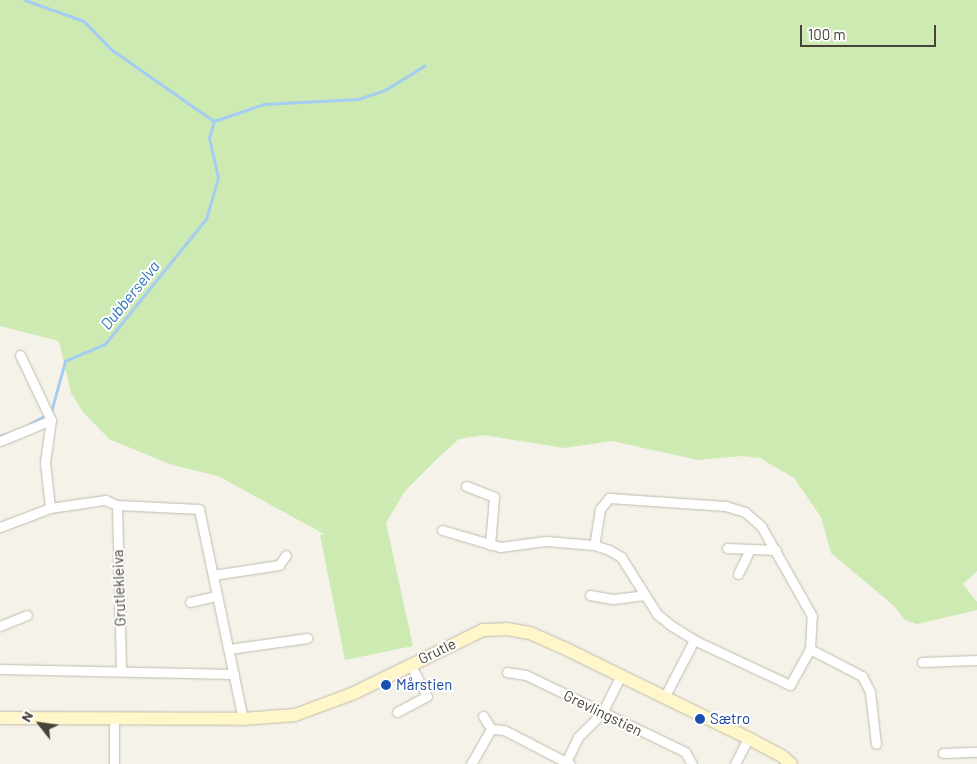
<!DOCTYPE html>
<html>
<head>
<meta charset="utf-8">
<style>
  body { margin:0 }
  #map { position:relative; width:977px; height:764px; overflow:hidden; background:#f5f2e9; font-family:Barlow,sans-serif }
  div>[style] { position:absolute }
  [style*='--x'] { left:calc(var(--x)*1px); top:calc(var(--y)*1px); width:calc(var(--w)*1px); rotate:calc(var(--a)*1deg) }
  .green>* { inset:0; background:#cceab1 }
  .stream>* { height:2.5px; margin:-1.25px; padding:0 1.25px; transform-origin:1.25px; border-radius:1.25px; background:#a5cdf2 }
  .roads { filter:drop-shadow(0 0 1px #c1bbab) drop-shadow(0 0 1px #c1bbab) }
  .street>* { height:9px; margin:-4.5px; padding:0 4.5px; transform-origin:4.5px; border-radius:4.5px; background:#fff }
  .secondary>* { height:12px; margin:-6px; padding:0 6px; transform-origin:6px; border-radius:6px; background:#fff6c9 }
  .dots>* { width:14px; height:14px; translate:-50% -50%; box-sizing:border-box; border:2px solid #fff; border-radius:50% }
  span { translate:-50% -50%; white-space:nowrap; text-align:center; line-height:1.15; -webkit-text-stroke:4px #fff; paint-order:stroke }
  .street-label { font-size:15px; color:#494337 }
  .transit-label { font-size:15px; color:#164399 }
  .left { translate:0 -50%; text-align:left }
  .water-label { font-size:16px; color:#2d74b9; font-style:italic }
  .north { position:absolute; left:15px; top:699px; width:50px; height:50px; -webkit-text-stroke:4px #fff; paint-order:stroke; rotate:300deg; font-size:14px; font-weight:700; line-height:20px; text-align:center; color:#494337 }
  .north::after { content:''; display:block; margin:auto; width:18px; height:22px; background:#494337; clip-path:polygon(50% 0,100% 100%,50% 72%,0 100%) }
  .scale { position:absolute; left:800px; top:25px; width:136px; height:22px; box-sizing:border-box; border:2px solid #494337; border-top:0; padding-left:6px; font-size:15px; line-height:18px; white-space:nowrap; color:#494337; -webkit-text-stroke:4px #fff; paint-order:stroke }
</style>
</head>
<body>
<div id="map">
  <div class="green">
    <i style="clip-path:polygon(0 0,977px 0,977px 571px,963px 584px,977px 602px,977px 610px,917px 624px,905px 620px,894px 606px,831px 553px,821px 517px,794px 478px,760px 458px,741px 456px,698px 460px,612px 441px,564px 448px,484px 435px,459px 439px,440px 456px,405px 491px,386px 523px,413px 646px,345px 660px,320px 535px,324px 534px,218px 476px,172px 465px,109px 439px,83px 412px,71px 393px,59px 341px,0 326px)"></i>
  </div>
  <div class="stream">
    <i style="--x:25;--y:0;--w:63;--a:19.6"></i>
    <i style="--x:84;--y:21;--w:39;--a:46"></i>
    <i style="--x:111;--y:49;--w:126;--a:35"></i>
    <i style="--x:214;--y:121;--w:53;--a:-18.8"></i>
    <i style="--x:264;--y:104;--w:94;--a:-3"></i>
    <i style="--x:358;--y:99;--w:28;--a:-18"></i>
    <i style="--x:385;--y:90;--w:46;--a:-31.6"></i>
    <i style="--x:30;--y:424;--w:24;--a:-30"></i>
    <i style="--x:51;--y:412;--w:53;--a:-74.6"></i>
    <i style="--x:65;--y:361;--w:43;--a:-23"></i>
    <i style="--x:105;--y:344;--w:161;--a:-51.1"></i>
    <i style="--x:206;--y:219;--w:43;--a:-73.7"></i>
    <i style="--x:218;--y:178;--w:41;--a:-102.7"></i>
    <i style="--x:209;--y:138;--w:18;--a:-74"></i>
    <i style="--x:0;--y:436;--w:6;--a:-18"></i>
  </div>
  <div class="roads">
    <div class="street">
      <i style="--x:0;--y:441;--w:55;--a:-22.4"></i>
      <i style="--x:51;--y:420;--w:72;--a:-115.5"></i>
      <i style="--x:466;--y:486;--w:30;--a:21"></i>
      <i style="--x:494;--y:497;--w:48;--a:94.8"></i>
      <i style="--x:117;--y:505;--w:166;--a:88.6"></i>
      <i style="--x:50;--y:508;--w:56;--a:-8.3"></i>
      <i style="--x:105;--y:500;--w:13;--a:23"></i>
      <i style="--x:117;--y:505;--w:82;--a:2.8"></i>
      <i style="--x:199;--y:509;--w:215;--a:78.2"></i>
      <i style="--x:0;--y:527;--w:53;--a:-20.8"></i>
      <i style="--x:50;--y:508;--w:46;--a:-96.2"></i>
      <i style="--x:45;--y:462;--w:42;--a:-81.9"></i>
      <i style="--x:442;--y:530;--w:60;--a:16.3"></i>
      <i style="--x:500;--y:547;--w:46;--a:-7.4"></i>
      <i style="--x:546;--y:541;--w:48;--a:4.8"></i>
      <i style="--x:594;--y:545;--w:16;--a:18"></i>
      <i style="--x:609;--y:550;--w:14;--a:30"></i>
      <i style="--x:621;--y:557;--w:67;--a:57.7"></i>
      <i style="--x:657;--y:614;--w:19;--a:39"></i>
      <i style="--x:672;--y:626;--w:26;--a:32"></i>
      <i style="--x:694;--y:640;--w:106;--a:25.1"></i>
      <i style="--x:790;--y:685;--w:41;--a:-60.9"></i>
      <i style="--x:810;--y:649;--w:33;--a:-87"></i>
      <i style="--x:812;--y:616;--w:103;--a:-119.5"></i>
      <i style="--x:761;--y:526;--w:21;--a:-139"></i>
      <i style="--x:745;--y:512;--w:21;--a:-163"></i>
      <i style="--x:725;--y:506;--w:116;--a:-176.1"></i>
      <i style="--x:609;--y:498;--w:14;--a:129"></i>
      <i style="--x:600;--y:509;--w:36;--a:99"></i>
      <i style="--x:727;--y:548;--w:49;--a:2.3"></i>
      <i style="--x:738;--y:574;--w:25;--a:-64"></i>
      <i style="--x:213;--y:575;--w:67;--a:-8.6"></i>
      <i style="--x:279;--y:565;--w:12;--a:-55"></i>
      <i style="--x:590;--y:595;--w:23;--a:10"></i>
      <i style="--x:613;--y:599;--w:32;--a:-7"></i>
      <i style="--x:190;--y:602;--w:28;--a:-13"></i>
      <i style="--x:0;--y:626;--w:29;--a:-22"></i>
      <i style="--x:229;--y:649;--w:79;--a:-8"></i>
      <i style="--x:810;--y:649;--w:59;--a:27.4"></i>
      <i style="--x:862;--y:676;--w:18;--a:63"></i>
      <i style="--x:870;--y:692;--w:52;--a:83.4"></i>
      <i style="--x:922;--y:662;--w:55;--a:-2.1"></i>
      <i style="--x:0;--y:669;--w:234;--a:1.2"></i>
      <i style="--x:507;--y:672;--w:19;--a:9"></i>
      <i style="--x:526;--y:675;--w:177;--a:25.8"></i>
      <i style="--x:685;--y:752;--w:14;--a:60"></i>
      <i style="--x:665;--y:696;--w:63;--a:-62.6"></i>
      <i style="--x:397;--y:712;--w:34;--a:-28"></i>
      <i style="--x:427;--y:696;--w:36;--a:-118"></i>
      <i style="--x:483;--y:716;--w:15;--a:58"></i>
      <i style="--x:114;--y:718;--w:46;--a:90"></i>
      <i style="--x:943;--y:753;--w:34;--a:-2"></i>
      <i style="--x:471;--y:764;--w:40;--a:-60.3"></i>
      <i style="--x:491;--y:729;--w:13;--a:4"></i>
      <i style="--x:504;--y:730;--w:74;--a:27.3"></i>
      <i style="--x:565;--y:764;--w:30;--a:-64"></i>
      <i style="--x:578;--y:737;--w:34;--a:-45"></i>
      <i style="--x:602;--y:713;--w:42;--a:-63.4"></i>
      <i style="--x:735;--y:764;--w:29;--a:-63"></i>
    </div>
    <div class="secondary">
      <i style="--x:0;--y:718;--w:243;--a:0.2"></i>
      <i style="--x:243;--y:719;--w:52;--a:-4.4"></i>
      <i style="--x:295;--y:715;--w:63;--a:-20.4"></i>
      <i style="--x:354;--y:693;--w:144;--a:-26"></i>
      <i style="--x:483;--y:630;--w:24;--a:-2"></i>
      <i style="--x:507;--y:629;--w:23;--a:10"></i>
      <i style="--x:530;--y:633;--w:37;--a:24"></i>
      <i style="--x:564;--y:648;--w:205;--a:26.1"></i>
      <i style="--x:748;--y:738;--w:38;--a:28"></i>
      <i style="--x:782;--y:756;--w:12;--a:42"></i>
    </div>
  </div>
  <div class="dots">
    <i style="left:386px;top:685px;background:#1a4fb4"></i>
    <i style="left:700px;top:719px;background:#1a4fb4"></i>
  </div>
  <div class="street-label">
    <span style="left:119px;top:588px;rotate:-92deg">Grutlekleiva</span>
    <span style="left:437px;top:651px;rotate:-26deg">Grutle</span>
    <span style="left:603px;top:713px;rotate:26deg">Grevlingstien</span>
  </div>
  <div class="transit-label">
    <span class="left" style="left:396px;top:685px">Mårstien</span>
    <span class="left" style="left:710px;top:719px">Sætro</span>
  </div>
  <div class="water-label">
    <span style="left:130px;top:295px;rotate:-51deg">Dubberselva</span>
  </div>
  <div class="north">N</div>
  <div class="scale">100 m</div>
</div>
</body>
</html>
